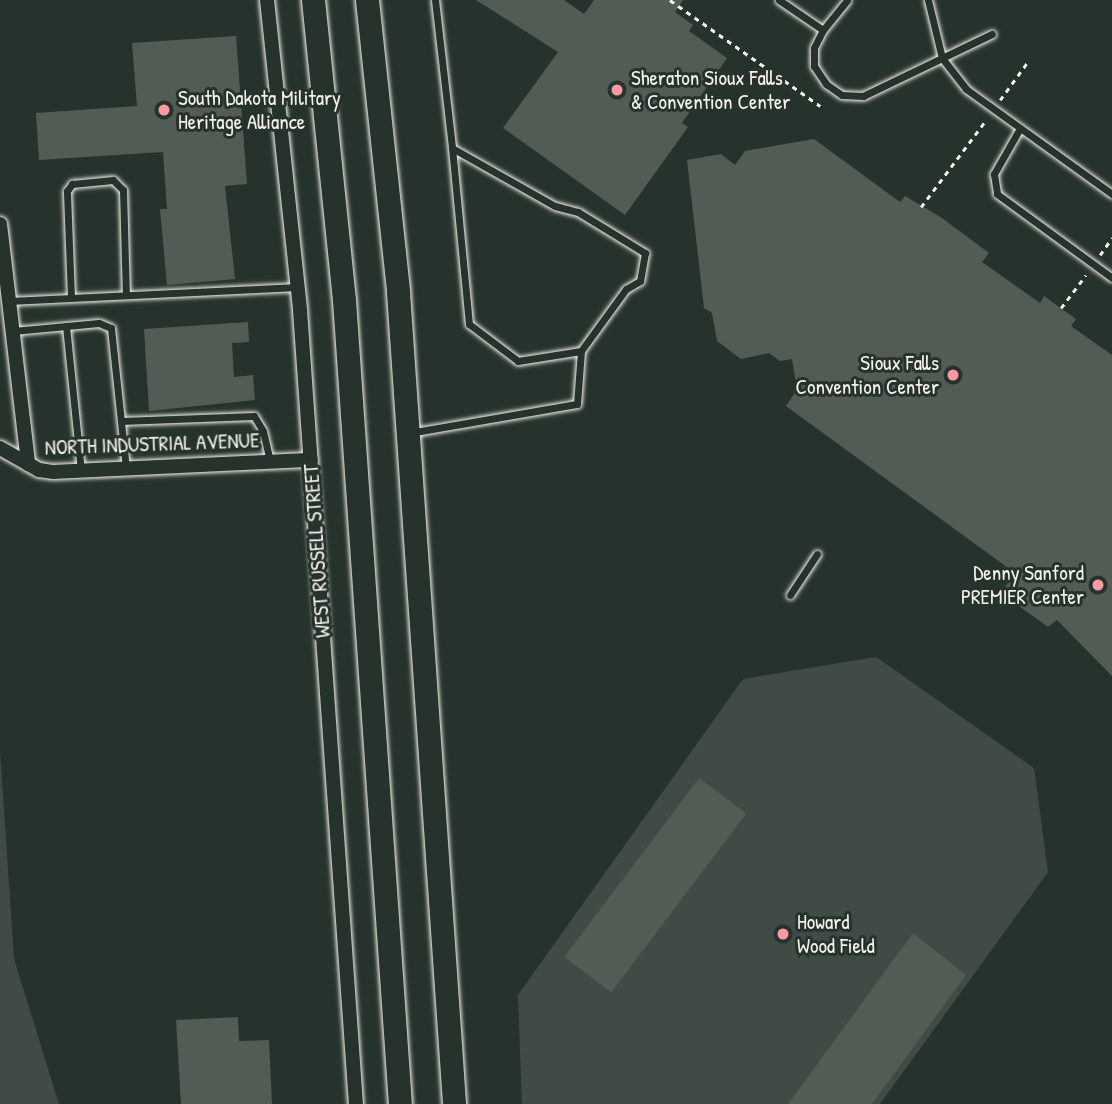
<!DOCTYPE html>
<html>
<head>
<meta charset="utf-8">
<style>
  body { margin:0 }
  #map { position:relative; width:1112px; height:1104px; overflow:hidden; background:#26332d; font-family:"Patrick Hand",sans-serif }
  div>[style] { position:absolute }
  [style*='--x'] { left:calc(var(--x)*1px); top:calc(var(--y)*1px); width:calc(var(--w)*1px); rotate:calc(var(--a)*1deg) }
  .green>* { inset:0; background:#414b45 }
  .building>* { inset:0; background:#525c55; transform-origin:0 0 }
  .path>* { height:2.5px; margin-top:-1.25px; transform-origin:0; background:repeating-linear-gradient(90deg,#f4f1e8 0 5px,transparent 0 10px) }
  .roads { filter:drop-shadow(0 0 2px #f4f1e8) drop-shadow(0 0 2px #f4f1e8) }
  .service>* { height:7px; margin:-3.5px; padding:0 3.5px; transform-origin:3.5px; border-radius:3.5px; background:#26332d }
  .minor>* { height:14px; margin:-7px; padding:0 7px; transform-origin:7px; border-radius:7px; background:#26332d }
  .trunk>* { height:23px; margin:-11.5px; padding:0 11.5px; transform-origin:11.5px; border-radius:11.5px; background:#26332d }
  .dots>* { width:19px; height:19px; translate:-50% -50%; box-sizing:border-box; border:4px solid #26332d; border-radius:50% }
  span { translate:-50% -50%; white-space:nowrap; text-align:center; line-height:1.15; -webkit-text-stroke:6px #26332d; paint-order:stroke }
  .poi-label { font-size:21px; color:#f4f1e8 }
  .left { translate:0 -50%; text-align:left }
  .right { translate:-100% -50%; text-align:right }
  .street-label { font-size:21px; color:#f4f1e8 }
</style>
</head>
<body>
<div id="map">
  <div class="green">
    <i style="clip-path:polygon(876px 657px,1034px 768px,1048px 872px,880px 1104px,522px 1104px,518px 995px,743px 679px)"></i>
    <i style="clip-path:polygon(0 751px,14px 959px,59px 1104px,0 1104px)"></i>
  </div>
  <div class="building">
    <i style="clip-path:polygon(476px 0,564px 0,584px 14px,594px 0,683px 0,675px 12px,693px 25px,689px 31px,727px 58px,682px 123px,688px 127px,625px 215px,503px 128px,558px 52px)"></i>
    <i style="clip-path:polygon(236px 36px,247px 184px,225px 186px,235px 279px,167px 285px,160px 209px,167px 209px,163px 152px,39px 160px,36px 113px,137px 106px,132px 43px)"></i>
    <i style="clip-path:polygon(814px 139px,900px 202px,905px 196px,942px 218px,989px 253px,982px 262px,1040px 303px,1044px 296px,1076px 319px,1071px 326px,1112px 355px,1112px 676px,1057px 620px,1048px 627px,1001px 593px,1015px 573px,786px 406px,797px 390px,792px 359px,780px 361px,769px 353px,741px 359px,717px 341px,712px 313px,704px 308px,687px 160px,721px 154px,735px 165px,745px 151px)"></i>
    <i style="clip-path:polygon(248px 322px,249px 342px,232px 343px,234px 377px,253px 375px,255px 400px,149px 411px,144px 329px)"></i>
    <i style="left:699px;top:778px;width:59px;height:224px;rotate:37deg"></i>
    <i style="clip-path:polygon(913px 933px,966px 975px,872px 1104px,788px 1104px)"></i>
    <i style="clip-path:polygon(238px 1017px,239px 1041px,269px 1040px,272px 1104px,181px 1104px,176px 1020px)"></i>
  </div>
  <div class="path">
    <i style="--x:670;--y:0;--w:184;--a:35.2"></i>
    <i style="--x:1000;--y:100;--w:46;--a:-53.9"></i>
    <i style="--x:921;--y:207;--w:109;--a:-53.2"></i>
    <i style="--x:1100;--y:255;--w:21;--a:-55"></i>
    <i style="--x:1061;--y:308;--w:41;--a:-52.9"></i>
  </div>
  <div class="roads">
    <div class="service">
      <i style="--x:435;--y:0;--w:149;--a:83.4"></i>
      <i style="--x:452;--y:148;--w:118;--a:29.4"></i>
      <i style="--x:555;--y:206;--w:24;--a:15"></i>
      <i style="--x:578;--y:212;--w:79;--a:31.5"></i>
      <i style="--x:645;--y:253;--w:28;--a:100"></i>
      <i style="--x:640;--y:281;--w:16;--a:150"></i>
      <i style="--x:626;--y:289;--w:77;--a:126"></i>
      <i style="--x:581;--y:351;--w:64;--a:171"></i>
      <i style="--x:518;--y:361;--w:61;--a:-142.9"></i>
      <i style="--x:469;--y:324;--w:177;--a:-95.5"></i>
      <i style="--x:779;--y:0;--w:53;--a:34.3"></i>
      <i style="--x:823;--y:30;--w:20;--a:117"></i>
      <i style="--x:814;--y:48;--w:18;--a:90"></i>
      <i style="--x:814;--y:66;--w:22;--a:56"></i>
      <i style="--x:826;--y:84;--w:19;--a:35"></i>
      <i style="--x:842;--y:95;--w:21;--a:3"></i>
      <i style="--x:863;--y:96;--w:143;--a:-25.7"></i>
      <i style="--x:928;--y:0;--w:60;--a:76.4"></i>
      <i style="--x:942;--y:58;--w:39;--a:52"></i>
      <i style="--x:966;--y:89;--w:180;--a:35.7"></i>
      <i style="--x:823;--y:30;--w:38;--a:-51"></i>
      <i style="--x:1019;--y:130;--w:51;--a:119.6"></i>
      <i style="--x:994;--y:174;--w:20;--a:81"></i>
      <i style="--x:997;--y:194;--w:142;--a:36.1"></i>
      <i style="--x:71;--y:297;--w:106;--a:-92.2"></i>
      <i style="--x:67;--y:191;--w:9;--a:-54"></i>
      <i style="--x:72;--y:184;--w:41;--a:-5.6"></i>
      <i style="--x:113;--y:180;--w:14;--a:45"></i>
      <i style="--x:123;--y:190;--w:105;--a:88.4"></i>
      <i style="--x:9;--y:301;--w:289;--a:-2.8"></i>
      <i style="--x:66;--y:326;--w:146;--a:84.1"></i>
      <i style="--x:13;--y:331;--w:86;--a:-5.3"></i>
      <i style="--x:99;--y:323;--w:13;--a:23"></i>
      <i style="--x:111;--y:328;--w:141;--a:83.9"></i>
      <i style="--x:121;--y:421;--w:133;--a:-2.2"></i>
      <i style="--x:254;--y:416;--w:17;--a:59"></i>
      <i style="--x:263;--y:431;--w:32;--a:77"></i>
      <i style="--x:409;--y:433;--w:170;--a:-9.8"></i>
      <i style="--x:577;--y:404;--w:53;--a:-85.7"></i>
      <i style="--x:790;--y:595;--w:49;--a:-56.6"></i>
    </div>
    <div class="minor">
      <i style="--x:267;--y:0;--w:312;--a:83.9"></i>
      <i style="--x:300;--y:310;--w:796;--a:85.97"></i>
      <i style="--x:0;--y:224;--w:242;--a:83.3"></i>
      <i style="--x:0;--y:448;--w:45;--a:29.4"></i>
      <i style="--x:39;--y:470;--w:15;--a:8"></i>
      <i style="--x:54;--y:472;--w:257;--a:-2.7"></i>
    </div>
    <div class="trunk">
      <i style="--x:313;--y:0;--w:302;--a:84.1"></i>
      <i style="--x:344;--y:300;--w:806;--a:86.02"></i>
      <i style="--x:367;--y:0;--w:294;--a:83.9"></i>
      <i style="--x:398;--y:292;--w:814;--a:86.05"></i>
    </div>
  </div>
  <div class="dots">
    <i style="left:617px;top:90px;background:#ff9aa2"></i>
    <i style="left:164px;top:110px;background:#ff9aa2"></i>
    <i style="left:953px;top:375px;background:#ff9aa2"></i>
    <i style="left:1098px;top:585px;background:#ff9aa2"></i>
    <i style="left:783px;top:934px;background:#ff9aa2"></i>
  </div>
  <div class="poi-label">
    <span class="left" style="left:631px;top:90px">Sheraton Sioux Falls<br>&amp; Convention Center</span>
    <span class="left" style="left:178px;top:110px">South Dakota Military<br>Heritage Alliance</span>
    <span class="right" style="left:939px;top:375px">Sioux Falls<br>Convention Center</span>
    <span class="right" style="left:1084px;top:585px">Denny Sanford<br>PREMIER Center</span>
    <span class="left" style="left:797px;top:934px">Howard<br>Wood Field</span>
  </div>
  <div class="street-label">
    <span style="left:152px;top:444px;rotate:-2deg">NORTH INDUSTRIAL AVENUE</span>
    <span style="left:317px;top:551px;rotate:-94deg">WEST RUSSELL STREET</span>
  </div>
</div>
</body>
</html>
